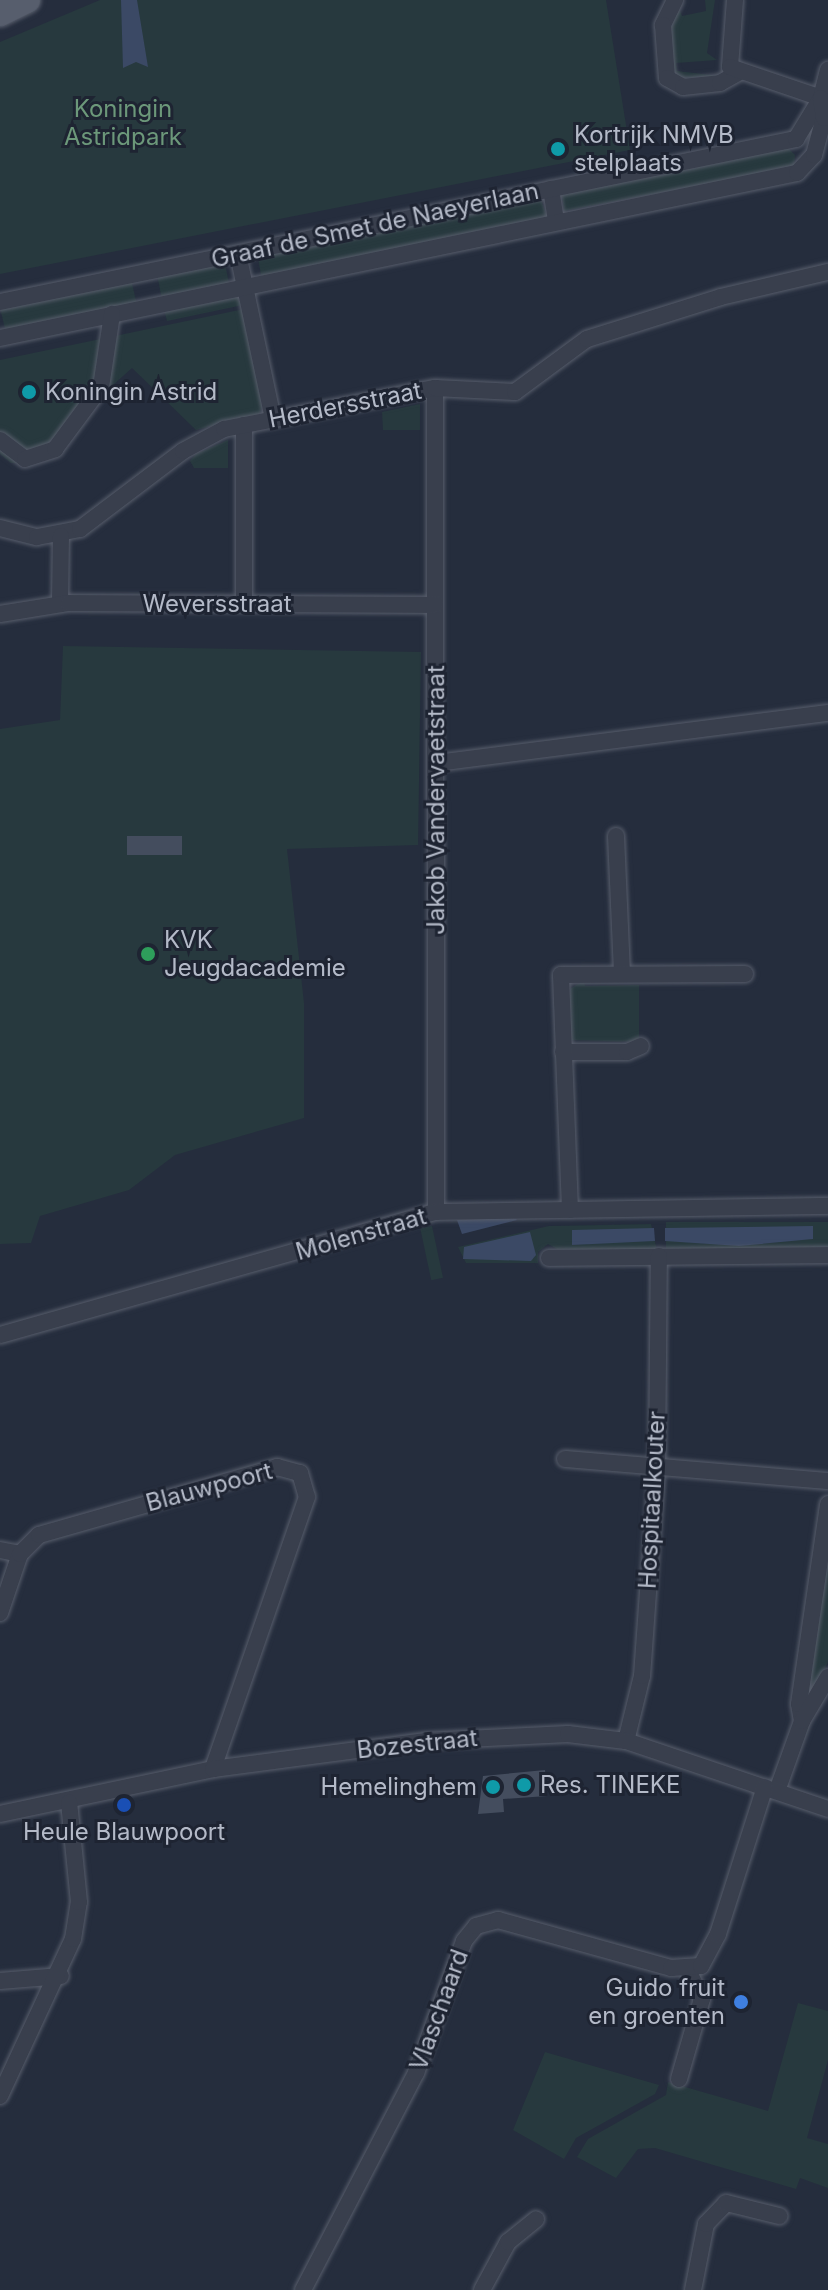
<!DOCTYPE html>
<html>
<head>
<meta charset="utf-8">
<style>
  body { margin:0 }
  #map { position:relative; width:828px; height:2290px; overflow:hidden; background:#252d3d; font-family:Inter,sans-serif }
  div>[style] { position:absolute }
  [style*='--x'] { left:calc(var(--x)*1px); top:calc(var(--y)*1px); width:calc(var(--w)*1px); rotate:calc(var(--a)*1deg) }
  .green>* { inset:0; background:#27393e; transform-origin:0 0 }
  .water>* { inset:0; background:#3b4965 }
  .building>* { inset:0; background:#444d5e; transform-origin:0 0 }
  .roads { filter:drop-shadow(0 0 2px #575d6b) drop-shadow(0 0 2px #575d6b) }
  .street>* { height:16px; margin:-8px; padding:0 8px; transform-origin:8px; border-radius:8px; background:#393f4d }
  .primary>* { height:26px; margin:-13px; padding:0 13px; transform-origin:13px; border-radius:13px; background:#575e6d }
  .dots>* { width:22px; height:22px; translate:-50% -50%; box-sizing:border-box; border:4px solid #1e2432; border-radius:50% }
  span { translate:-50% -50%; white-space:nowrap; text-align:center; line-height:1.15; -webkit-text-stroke:6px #1e2432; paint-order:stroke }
  .park-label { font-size:24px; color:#6c987a }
  .poi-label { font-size:24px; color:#b4bac8 }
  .left { translate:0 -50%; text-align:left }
  .right { translate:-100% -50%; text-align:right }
  .street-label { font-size:24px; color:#b4bac8 }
</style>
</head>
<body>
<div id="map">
  <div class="green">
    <i style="clip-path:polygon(100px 0,606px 0,630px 150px,0 274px,0 42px)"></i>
    <i style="clip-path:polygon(705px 0,715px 0,707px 53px,717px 60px,676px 63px,677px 71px,719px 76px,675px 78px,669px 18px,678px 6px,682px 16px,706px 11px)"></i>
    <i style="clip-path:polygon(787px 147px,795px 155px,794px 167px,564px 211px,562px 195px)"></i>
    <i style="clip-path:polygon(540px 197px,547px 217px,262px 280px,257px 253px)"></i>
    <i style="clip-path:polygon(225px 264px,229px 283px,162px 300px,157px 274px)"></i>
    <i style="left:131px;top:279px;width:27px;height:134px;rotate:77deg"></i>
    <i style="clip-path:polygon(236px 297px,243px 305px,167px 321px,164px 309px)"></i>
    <i style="clip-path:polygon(244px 309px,263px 405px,259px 414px,196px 430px,132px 368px,26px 463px,11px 463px,0 454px,0 360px)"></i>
    <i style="clip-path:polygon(420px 404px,420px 430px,383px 430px,382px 412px)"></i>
    <i style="clip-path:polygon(228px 440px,228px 468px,194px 468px,190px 461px,196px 454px)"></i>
    <i style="clip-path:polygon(63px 646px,421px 652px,418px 845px,287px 849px,304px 1003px,304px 1118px,175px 1155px,129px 1190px,40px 1216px,31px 1243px,0 1244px,0 729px,60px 720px)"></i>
    <i style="clip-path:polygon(584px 980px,585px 986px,639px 985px,639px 1042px,570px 1040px,570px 989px)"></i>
    <i style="left:828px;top:1222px;width:27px;height:162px;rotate:90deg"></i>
    <i style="clip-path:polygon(651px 1224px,657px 1251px,562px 1252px,548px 1244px,538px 1252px,538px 1263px,466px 1263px,458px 1247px,549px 1226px)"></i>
    <i style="left:432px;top:1226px;width:53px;height:12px;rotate:78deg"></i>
    <i style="clip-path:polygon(828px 1523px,828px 1662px,807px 1706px,813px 1647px)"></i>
    <i style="clip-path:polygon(798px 2003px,828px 2011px,828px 2060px,807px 2138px,828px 2144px,828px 2188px,800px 2178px,796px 2189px,655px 2148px,638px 2149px,616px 2178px,577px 2157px,588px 2139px,666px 2095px,668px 2082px,768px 2111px)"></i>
    <i style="clip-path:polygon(545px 2052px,659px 2085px,655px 2094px,576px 2138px,564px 2159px,513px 2130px)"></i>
  </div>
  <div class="water">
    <i style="clip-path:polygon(121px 0,137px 0,148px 67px,136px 62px,123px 68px)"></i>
    <i style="clip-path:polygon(457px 1220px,515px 1218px,517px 1220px,462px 1234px)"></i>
    <i style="clip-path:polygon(813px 1226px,813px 1239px,739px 1246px,665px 1241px,665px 1228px)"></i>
    <i style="clip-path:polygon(654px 1228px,655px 1241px,572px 1245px,572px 1230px)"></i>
    <i style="clip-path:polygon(530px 1232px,536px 1255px,531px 1261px,463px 1259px,464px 1247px)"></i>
  </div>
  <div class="building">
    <i style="left:182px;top:836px;width:19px;height:55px;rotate:90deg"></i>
    <i style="clip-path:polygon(545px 1770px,547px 1796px,503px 1799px,504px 1812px,478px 1814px,483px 1776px)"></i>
  </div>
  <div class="roads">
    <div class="street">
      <i style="--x:675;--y:0;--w:28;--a:116"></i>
      <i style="--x:663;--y:25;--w:53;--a:85.7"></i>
      <i style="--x:667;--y:78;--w:18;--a:29"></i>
      <i style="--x:683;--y:87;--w:37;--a:-6"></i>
      <i style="--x:720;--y:83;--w:21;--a:-29"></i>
      <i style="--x:735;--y:0;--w:67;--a:94.3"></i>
      <i style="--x:730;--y:67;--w:96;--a:18.8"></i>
      <i style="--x:551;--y:189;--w:33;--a:81"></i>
      <i style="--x:238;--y:254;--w:169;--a:78"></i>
      <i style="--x:0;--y:302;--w:813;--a:-11.57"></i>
      <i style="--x:796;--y:139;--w:48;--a:-58.6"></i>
      <i style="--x:821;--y:98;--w:29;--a:-76"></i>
      <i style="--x:0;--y:338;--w:814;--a:-11.7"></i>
      <i style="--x:797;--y:173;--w:25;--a:-47"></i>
      <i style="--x:814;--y:155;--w:38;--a:-75"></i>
      <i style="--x:824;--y:118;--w:20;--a:-99"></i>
      <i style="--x:435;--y:388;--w:824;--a:89.93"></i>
      <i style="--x:244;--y:425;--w:179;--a:90"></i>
      <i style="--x:0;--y:440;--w:31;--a:37"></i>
      <i style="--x:25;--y:459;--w:32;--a:-18"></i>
      <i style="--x:55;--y:449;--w:77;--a:-53.4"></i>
      <i style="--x:101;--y:387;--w:74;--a:-81.4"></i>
      <i style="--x:0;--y:528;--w:38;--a:14"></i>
      <i style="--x:37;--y:537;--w:44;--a:-10.5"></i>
      <i style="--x:80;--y:529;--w:129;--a:-37.1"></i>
      <i style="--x:183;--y:451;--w:47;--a:-28.2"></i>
      <i style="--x:224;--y:429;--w:215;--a:-11"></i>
      <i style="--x:435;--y:388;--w:80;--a:2.9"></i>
      <i style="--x:515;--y:392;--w:89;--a:-36.4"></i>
      <i style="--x:587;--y:339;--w:140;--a:-17.4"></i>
      <i style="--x:721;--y:297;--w:110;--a:-13.2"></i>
      <i style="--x:60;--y:604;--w:68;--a:-89.2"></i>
      <i style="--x:0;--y:614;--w:70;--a:-9.1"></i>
      <i style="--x:69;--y:603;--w:366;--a:0.3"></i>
      <i style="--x:437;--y:763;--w:394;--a:-7.3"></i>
      <i style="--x:616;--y:836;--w:138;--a:87.5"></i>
      <i style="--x:563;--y:1052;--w:64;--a:0"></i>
      <i style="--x:627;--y:1052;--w:15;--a:-23"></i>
      <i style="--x:570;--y:1210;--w:235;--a:-92.2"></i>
      <i style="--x:561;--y:975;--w:184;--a:-0.3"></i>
      <i style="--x:549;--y:1258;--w:279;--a:-0.6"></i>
      <i style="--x:0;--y:1335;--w:453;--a:-15.8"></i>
      <i style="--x:436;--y:1212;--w:392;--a:-0.9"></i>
      <i style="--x:565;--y:1459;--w:264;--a:4.8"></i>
      <i style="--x:0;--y:1550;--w:20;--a:11"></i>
      <i style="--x:0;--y:1613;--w:62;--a:-71.3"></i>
      <i style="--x:20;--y:1554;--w:27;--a:-45"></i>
      <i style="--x:39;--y:1535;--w:248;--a:-15.9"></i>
      <i style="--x:277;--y:1467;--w:24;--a:15"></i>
      <i style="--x:300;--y:1473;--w:25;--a:74"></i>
      <i style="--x:307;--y:1497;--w:288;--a:109.1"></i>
      <i style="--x:802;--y:1721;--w:17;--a:-100"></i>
      <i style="--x:799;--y:1704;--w:202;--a:-81.7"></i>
      <i style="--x:626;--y:1741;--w:67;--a:-76.2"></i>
      <i style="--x:642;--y:1676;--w:210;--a:-85.9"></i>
      <i style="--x:657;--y:1467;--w:211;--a:-89.5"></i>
      <i style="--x:777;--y:1791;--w:74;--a:-70.3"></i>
      <i style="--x:802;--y:1721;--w:51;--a:-59.4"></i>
      <i style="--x:0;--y:1814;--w:218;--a:-11.9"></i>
      <i style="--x:213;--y:1769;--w:215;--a:-7.5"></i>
      <i style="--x:426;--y:1741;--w:142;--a:-2.8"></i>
      <i style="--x:568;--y:1734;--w:58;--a:6.9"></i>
      <i style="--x:626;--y:1741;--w:213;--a:18.6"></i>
      <i style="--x:0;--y:1981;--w:61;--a:-4.7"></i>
      <i style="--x:679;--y:2079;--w:83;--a:-74"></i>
      <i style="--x:702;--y:1999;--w:32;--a:-116"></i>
      <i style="--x:0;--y:2096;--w:173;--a:-65.1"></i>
      <i style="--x:73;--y:1939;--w:37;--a:-81"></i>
      <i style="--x:79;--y:1902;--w:100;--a:-95.7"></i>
      <i style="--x:303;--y:2290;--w:245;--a:-62.5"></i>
      <i style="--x:416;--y:2073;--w:140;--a:-70"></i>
      <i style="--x:464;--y:1941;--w:19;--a:-51"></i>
      <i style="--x:476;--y:1926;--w:23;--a:-15"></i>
      <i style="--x:498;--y:1920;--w:180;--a:15.5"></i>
      <i style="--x:671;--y:1968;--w:30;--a:-4"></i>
      <i style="--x:701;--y:1966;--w:36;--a:-62"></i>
      <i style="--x:718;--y:1934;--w:154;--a:-72.3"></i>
      <i style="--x:482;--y:2290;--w:55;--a:-61.6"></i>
      <i style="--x:508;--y:2242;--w:36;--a:-39"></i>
      <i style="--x:693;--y:2290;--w:67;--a:-78.9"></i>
      <i style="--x:706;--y:2224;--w:29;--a:-46"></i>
      <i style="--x:726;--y:2203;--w:55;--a:13.8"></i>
    </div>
    <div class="primary">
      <i style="--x:0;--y:13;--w:30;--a:-26"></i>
    </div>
  </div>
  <div class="dots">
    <i style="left:558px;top:149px;background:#0f9aa8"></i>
    <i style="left:29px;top:392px;background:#0f9aa8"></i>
    <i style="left:148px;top:954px;background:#2e9e5b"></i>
    <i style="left:524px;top:1785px;background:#0f9aa8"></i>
    <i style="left:493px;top:1787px;background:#0f9aa8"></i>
    <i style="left:124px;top:1805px;background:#1a4fb4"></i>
    <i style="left:741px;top:2002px;background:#3f7fe0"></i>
  </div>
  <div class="park-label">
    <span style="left:123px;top:123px">Koningin<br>Astridpark</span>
  </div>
  <div class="poi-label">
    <span class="left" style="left:574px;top:149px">Kortrijk NMVB<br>stelplaats</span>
    <span class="left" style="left:45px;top:392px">Koningin Astrid</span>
    <span class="left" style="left:164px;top:954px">KVK<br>Jeugdacademie</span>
    <span class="left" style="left:540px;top:1785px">Res. TINEKE</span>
    <span class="right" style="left:477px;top:1787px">Hemelinghem</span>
    <span style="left:124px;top:1832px">Heule Blauwpoort</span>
    <span class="right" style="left:725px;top:2002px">Guido fruit<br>en groenten</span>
  </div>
  <div class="street-label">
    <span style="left:375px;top:225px;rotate:-12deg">Graaf de Smet de Naeyerlaan</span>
    <span style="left:345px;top:405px;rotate:-11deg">Herdersstraat</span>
    <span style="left:217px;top:604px">Weversstraat</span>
    <span style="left:436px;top:800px;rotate:-90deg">Jakob Vandervaetstraat</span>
    <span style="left:361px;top:1234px;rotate:-16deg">Molenstraat</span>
    <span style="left:209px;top:1487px;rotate:-15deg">Blauwpoort</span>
    <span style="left:652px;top:1500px;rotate:-87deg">Hospitaalkouter</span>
    <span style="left:417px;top:1744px;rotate:-6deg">Bozestraat</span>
    <span style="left:439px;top:2010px;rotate:-70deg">Vlaschaard</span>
  </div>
</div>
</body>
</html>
